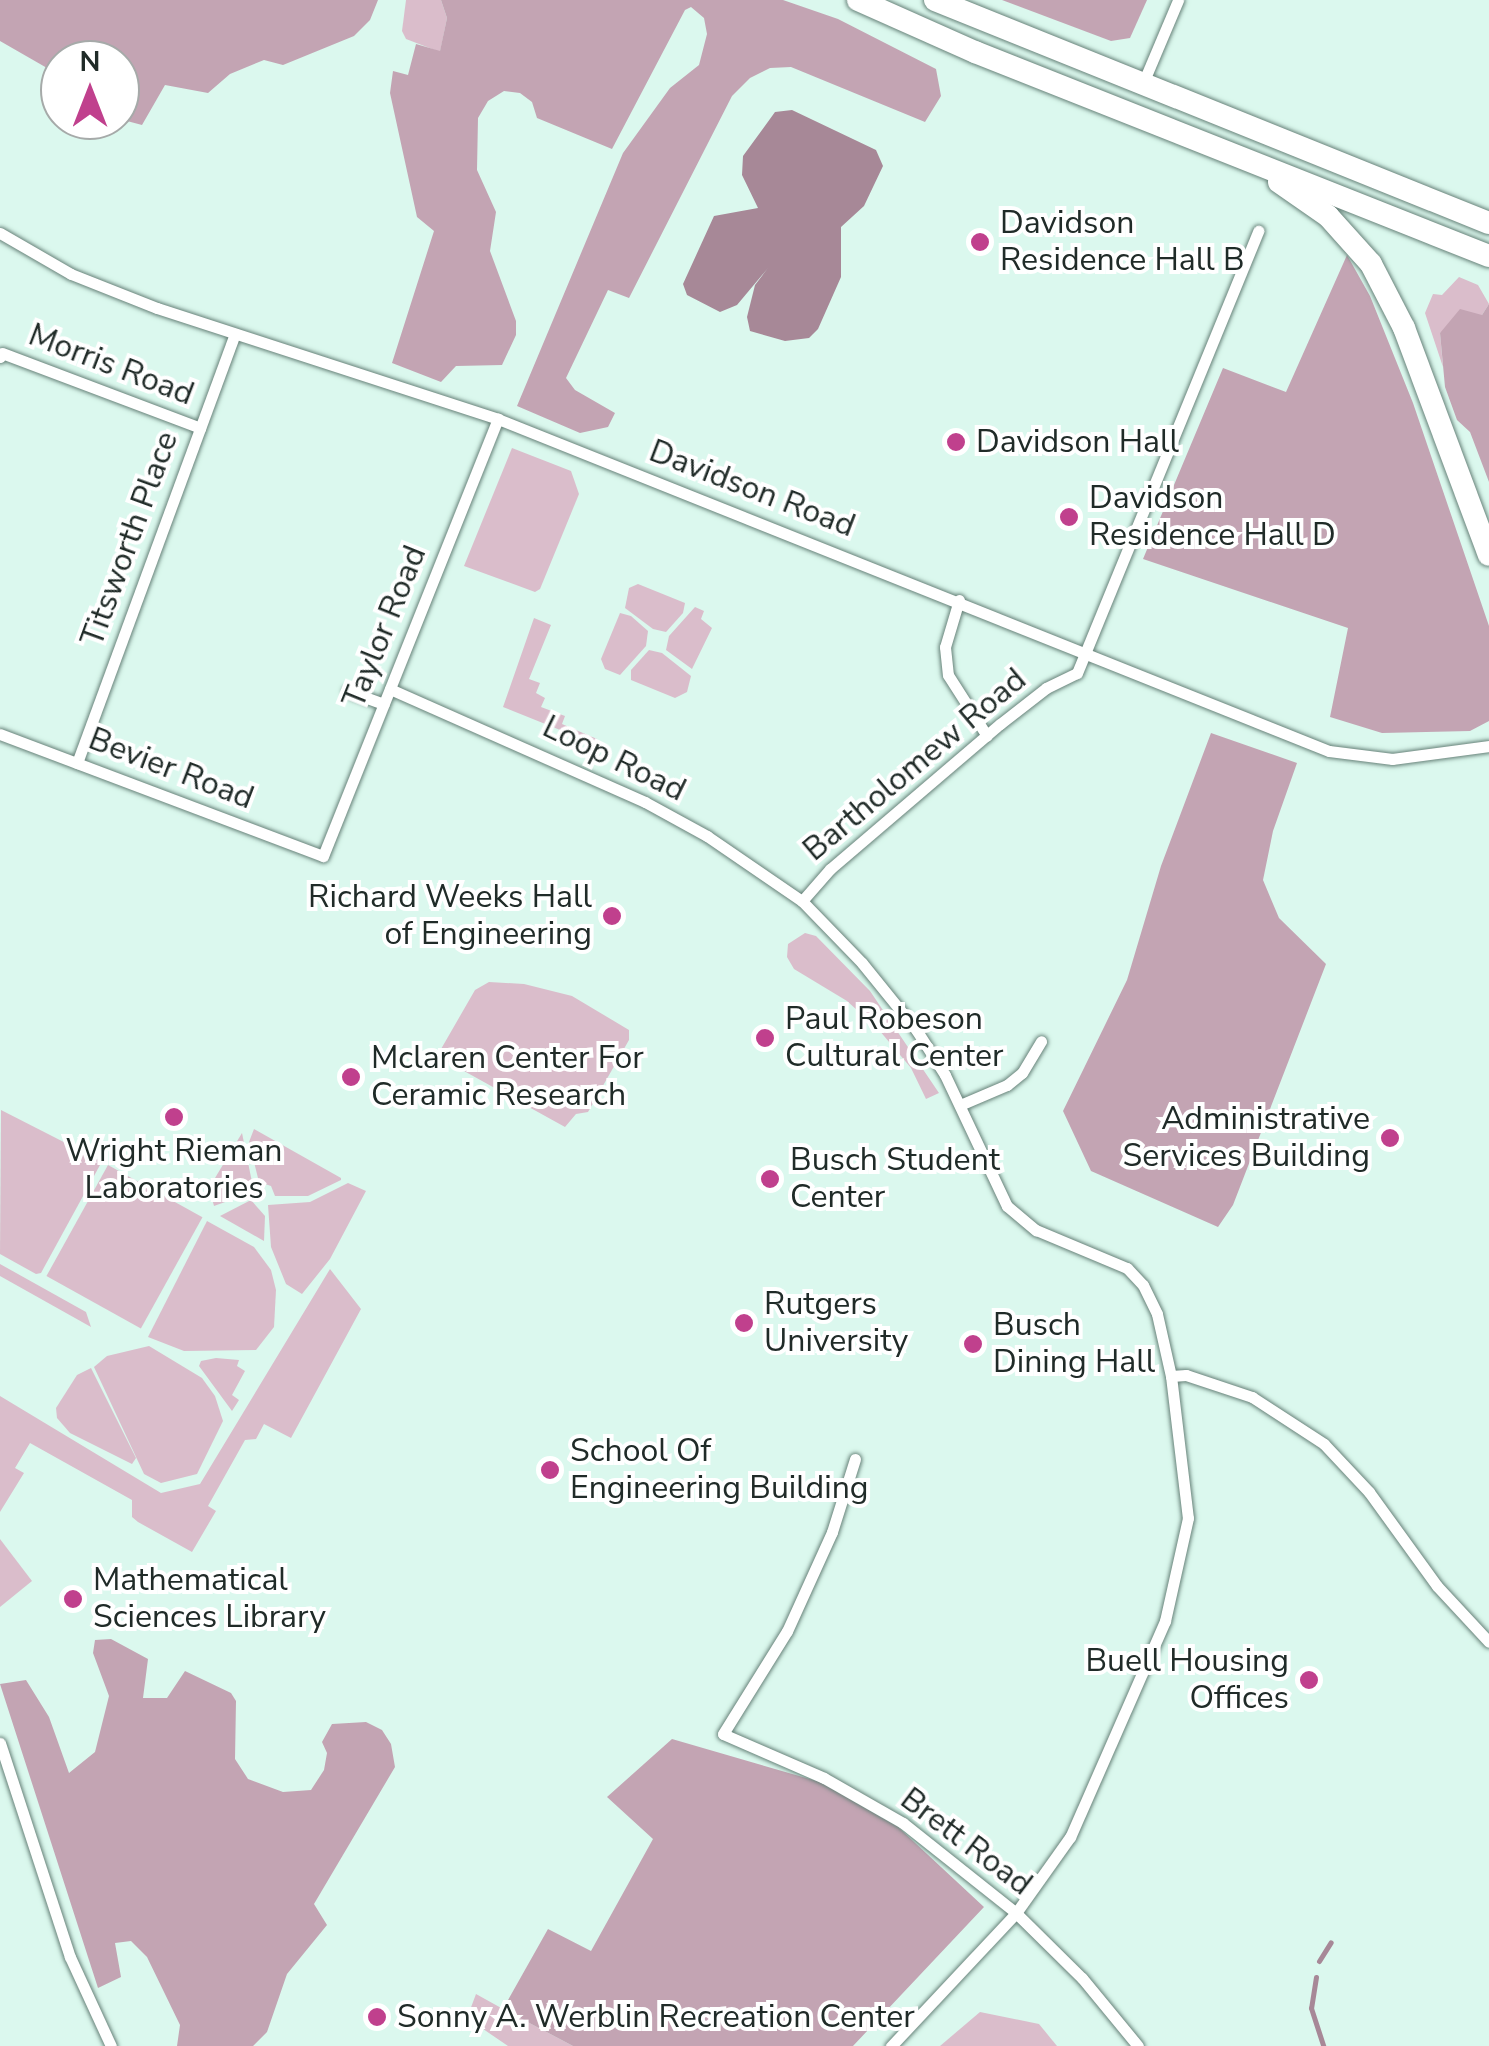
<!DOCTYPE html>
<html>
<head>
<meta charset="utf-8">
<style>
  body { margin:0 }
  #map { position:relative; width:1489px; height:2046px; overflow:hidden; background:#dbf8ee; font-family:"Nunito Sans",sans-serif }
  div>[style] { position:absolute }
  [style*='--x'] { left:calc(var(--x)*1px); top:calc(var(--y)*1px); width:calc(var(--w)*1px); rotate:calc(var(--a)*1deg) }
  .green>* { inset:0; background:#dabdcb; transform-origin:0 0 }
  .forest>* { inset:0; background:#c3a4b3 }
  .water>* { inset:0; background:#a78897 }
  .stream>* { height:5px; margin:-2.5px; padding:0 2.5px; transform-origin:2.5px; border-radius:2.5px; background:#a78897 }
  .roads { filter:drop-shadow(0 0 2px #678279) drop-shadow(0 0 2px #678279) }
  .street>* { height:11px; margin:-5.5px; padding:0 5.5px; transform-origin:5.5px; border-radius:5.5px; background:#fff }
  .highway>* { height:22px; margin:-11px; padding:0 11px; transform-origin:11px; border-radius:11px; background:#fff }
  .dots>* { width:28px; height:28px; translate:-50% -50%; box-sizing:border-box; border:5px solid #fff; border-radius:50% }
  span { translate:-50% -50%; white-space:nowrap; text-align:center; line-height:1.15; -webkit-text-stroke:8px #fff; paint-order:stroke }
  .poi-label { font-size:32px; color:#202b28 }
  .left { translate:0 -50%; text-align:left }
  .right { translate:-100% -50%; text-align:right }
  .street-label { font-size:32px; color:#202b28 }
  .north { position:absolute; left:40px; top:40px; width:100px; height:100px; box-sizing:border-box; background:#fff; border:2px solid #a6aaa9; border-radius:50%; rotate:0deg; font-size:28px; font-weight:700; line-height:40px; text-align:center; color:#202b28 }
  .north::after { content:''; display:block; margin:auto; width:35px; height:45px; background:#c0408d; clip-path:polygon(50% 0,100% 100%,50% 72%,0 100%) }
</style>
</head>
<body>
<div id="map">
  <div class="green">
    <i style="clip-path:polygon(406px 0,441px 0,447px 18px,440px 52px,406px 39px,402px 31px)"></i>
    <i style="clip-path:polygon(1459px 277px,1478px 285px,1489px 304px,1482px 315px,1440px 333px,1443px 367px,1425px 313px,1433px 294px,1442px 295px)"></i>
    <i style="clip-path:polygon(512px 448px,571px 471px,579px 494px,540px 589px,535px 592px,464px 566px)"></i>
    <i style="clip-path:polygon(638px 584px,685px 603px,683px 613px,666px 632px,653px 629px,625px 608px,629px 588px)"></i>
    <i style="clip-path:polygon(695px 607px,704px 611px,701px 619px,712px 628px,692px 669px,666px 650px,669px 636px)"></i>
    <i style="clip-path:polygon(620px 613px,631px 616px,648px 631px,646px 646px,620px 675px,605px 669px,601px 659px)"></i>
    <i style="clip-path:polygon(534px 618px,551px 625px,529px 679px,540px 683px,536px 693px,545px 698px,541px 707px,565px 716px,562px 724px,597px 739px,595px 744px,503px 707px)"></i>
    <i style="clip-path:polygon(649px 650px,662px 653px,691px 676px,687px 692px,675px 698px,631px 680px,631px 670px)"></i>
    <i style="clip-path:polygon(805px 933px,816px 936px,870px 991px,939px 1093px,926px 1099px,911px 1068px,879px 1030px,847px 1001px,794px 969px,787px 957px,788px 944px)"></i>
    <i style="clip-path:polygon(489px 982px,524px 984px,572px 996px,629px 1030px,629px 1040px,588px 1112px,576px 1114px,565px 1127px,437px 1056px,475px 990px)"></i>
    <i style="clip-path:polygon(1px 1110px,99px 1160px,100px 1165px,41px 1273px,36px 1274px,0 1254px)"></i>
    <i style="clip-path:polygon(254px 1129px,341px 1178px,341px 1180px,308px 1196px,275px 1196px,271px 1186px,259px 1182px,249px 1142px)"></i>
    <i style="clip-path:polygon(242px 1133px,253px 1187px,250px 1193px,214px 1206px,209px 1188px)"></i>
    <i style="left:108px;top:1165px;width:108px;height:127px;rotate:29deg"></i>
    <i style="clip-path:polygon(348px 1183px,366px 1191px,330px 1259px,302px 1294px,286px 1284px,271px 1247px,268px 1205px,310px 1202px)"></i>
    <i style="clip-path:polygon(251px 1200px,265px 1216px,264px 1241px,220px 1216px)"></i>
    <i style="clip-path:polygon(207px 1221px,254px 1247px,271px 1270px,276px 1290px,274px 1327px,256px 1350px,184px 1351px,148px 1337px)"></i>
    <i style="clip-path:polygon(0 1264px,86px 1312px,91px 1327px,0 1276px)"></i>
    <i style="clip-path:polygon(330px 1269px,361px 1309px,291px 1438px,264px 1424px,256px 1439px,245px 1440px,208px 1506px,216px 1511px,192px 1552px,138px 1522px,132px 1517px,132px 1500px,30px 1443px,15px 1468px,24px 1473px,0 1512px,0 1396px,161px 1493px,200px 1484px)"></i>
    <i style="clip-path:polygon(149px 1346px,202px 1378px,215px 1396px,223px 1421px,197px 1474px,161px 1483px,144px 1474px,94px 1367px,107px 1356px)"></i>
    <i style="clip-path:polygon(216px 1358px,239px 1360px,237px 1366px,245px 1371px,232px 1395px,239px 1400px,232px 1411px,199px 1366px,201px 1361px)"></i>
    <i style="clip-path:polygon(91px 1368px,136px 1458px,132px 1464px,70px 1433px,57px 1418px,56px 1408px,77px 1375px)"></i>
    <i style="clip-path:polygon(0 1539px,32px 1581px,0 1607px)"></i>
    <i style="clip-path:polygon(476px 1994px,503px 2009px,573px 2046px,508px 2046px,467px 2018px)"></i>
    <i style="clip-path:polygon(980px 2012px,1039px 2024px,1057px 2046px,940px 2046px)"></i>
  </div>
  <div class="forest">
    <i style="clip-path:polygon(0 0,378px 0,370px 20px,354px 36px,283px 65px,264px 60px,230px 74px,208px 93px,165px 85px,142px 125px,127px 121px,120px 110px,120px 60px,68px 60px,59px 52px,47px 68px,0 41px)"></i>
    <i style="clip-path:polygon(441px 0,783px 0,838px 19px,936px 69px,941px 96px,925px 122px,791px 67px,770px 68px,750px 78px,732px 96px,629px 298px,608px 290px,566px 378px,575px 390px,615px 413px,608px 427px,580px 433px,517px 406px,623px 153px,670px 88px,699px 65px,707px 34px,704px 18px,691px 7px,685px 10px,612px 149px,537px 118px,532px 102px,520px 93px,504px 91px,488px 101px,478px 118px,477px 170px,496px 212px,490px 251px,516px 321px,516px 335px,502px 365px,456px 366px,441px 382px,392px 363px,434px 231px,417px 217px,390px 93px,393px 71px,408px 75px,416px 44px,440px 51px,447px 18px)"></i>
    <i style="clip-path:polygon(1002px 0,1147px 0,1130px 38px,1111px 41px)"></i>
    <i style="clip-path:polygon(1347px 255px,1370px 296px,1413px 403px,1489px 626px,1489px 721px,1470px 731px,1382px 733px,1330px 717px,1348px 628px,1143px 559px,1223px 368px,1286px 392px)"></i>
    <i style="clip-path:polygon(1489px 304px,1489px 482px,1470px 432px,1457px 420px,1445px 387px,1440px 333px,1460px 309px,1482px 315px)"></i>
    <i style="clip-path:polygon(1211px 733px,1297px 763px,1273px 831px,1263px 880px,1279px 918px,1326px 964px,1233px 1205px,1218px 1227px,1091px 1171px,1063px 1111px,1127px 980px,1161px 866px)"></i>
    <i style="clip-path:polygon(111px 1639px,148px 1659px,143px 1698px,167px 1698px,185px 1671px,231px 1693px,236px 1701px,235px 1759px,248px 1779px,283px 1792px,311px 1790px,324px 1770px,327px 1753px,322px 1742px,332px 1724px,366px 1722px,382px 1730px,391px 1744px,395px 1767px,314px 1904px,327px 1925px,287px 1974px,267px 2032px,253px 2046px,177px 2046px,180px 2025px,147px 1957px,131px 1941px,115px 1943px,121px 1977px,98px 1988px,0 1684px,26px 1680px,49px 1717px,69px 1773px,95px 1752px,109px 1696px,93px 1653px,95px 1640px)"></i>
    <i style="clip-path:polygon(672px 1739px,820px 1782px,898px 1827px,984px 1907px,853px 2046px,573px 2046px,503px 2009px,548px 1929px,591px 1951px,653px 1839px,607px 1797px)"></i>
  </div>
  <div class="water">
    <i style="clip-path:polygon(792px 110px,876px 150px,883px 166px,864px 206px,841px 227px,841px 277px,818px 329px,809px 338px,785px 341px,750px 331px,747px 317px,755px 285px,768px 268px,737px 305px,720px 312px,687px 295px,683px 284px,714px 216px,758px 208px,742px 175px,743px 156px,775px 112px)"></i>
  </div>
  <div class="stream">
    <i style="--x:1319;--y:1961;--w:22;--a:-58"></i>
    <i style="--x:1316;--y:1977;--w:31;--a:99"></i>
    <i style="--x:1311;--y:2008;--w:40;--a:72"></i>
  </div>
  <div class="roads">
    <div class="street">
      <i style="--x:1143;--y:83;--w:90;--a:-67.1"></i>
      <i style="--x:0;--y:233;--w:82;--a:30"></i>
      <i style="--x:71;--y:274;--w:92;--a:21.6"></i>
      <i style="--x:157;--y:308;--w:359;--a:18"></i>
      <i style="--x:498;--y:419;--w:895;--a:21.78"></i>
      <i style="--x:1329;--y:751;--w:64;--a:7.2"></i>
      <i style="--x:1392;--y:759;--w:98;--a:-7.6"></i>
      <i style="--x:0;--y:357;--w:4;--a:-63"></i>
      <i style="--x:2;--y:353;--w:212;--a:20.7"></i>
      <i style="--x:959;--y:600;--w:49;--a:106.6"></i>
      <i style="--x:945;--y:647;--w:28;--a:84"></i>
      <i style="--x:948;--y:675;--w:72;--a:57.4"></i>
      <i style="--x:390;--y:689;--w:279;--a:23.9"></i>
      <i style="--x:645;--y:802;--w:71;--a:28.7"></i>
      <i style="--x:707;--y:836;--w:115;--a:34.4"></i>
      <i style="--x:802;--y:901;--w:86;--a:45.9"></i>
      <i style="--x:862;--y:963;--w:87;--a:51"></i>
      <i style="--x:917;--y:1031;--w:52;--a:57.5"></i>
      <i style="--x:945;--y:1075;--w:145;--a:64.7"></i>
      <i style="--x:1007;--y:1206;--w:38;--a:40"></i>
      <i style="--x:1036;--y:1230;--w:99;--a:22.7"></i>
      <i style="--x:1127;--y:1268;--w:23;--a:47"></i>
      <i style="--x:1143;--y:1285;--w:32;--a:64"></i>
      <i style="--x:1157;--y:1314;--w:64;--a:77.3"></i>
      <i style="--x:1171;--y:1376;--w:143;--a:83.2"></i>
      <i style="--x:1188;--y:1518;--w:106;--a:102.6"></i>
      <i style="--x:1165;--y:1621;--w:236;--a:113.7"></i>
      <i style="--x:1070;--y:1837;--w:93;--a:125.4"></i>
      <i style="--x:1016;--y:1913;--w:183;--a:133.2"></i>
      <i style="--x:348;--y:691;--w:38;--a:20"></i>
      <i style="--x:0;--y:734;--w:345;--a:20.7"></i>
      <i style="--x:323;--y:856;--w:471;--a:-68.2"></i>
      <i style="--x:77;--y:763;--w:457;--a:-69.8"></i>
      <i style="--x:802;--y:901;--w:43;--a:-48.8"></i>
      <i style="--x:830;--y:869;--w:223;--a:-40.5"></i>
      <i style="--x:1000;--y:724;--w:58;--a:-38"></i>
      <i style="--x:1046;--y:688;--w:34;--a:-26"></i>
      <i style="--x:1077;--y:673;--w:478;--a:-67.7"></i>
      <i style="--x:960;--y:1105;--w:51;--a:-23.1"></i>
      <i style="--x:1007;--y:1085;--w:19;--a:-39"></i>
      <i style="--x:1022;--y:1073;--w:37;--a:-59"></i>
      <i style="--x:1171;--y:1376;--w:15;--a:-4"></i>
      <i style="--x:1186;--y:1375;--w:70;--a:18.4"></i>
      <i style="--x:1252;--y:1397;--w:86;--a:33.1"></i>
      <i style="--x:1324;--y:1444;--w:66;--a:46.8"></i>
      <i style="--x:1369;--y:1492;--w:116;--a:54.1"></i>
      <i style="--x:1437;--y:1586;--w:76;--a:47.1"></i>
      <i style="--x:855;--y:1459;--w:77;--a:107.5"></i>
      <i style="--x:832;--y:1532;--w:109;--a:114.4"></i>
      <i style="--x:787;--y:1631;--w:121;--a:121.9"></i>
      <i style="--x:723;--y:1734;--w:110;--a:23.5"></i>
      <i style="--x:824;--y:1778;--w:91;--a:29.7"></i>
      <i style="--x:903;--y:1823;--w:144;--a:38.5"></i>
      <i style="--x:1016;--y:1913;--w:93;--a:44.6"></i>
      <i style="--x:1082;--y:1978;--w:88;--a:50.5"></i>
      <i style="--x:0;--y:1743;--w:225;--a:71.9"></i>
      <i style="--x:70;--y:1957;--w:98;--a:65.3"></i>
    </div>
    <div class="highway">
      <i style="--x:858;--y:0;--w:128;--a:24"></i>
      <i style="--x:975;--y:52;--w:553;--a:21.65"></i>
      <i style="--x:935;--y:0;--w:597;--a:21.93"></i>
      <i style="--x:1279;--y:182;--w:60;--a:34.8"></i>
      <i style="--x:1328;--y:216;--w:64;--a:48.1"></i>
      <i style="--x:1371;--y:264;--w:72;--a:62.7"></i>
      <i style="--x:1404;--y:328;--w:242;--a:69.5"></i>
    </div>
  </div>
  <div class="dots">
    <i style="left:980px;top:242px;background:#c0408d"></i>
    <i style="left:956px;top:442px;background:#c0408d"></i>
    <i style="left:1069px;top:517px;background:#c0408d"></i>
    <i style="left:612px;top:916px;background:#c0408d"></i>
    <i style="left:765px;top:1038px;background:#c0408d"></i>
    <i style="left:351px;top:1077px;background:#c0408d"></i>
    <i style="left:174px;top:1117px;background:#c0408d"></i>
    <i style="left:1390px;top:1138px;background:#c0408d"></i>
    <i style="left:770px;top:1179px;background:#c0408d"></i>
    <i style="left:744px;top:1323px;background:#c0408d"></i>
    <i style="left:973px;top:1344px;background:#c0408d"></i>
    <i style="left:550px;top:1470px;background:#c0408d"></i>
    <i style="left:73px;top:1599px;background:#c0408d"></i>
    <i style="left:1309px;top:1680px;background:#c0408d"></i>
    <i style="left:377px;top:2017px;background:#c0408d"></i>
  </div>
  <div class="poi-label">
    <span class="left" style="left:1000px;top:242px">Davidson<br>Residence Hall B</span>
    <span class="left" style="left:976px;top:442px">Davidson Hall</span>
    <span class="left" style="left:1089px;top:517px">Davidson<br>Residence Hall D</span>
    <span class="right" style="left:592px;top:916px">Richard Weeks Hall<br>of Engineering</span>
    <span class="left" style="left:785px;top:1038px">Paul Robeson<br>Cultural Center</span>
    <span class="left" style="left:371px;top:1077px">Mclaren Center For<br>Ceramic Research</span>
    <span class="right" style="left:1370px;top:1138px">Administrative<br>Services Building</span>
    <span style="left:174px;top:1170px">Wright Rieman<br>Laboratories</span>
    <span class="left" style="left:790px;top:1179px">Busch Student<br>Center</span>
    <span class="left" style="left:764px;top:1323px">Rutgers<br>University</span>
    <span class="left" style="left:993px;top:1344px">Busch<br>Dining Hall</span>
    <span class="left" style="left:570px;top:1470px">School Of<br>Engineering Building</span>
    <span class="left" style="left:93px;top:1599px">Mathematical<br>Sciences Library</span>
    <span class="right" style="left:1289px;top:1680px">Buell Housing<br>Offices</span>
    <span class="left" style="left:397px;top:2017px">Sonny A. Werblin Recreation Center</span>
  </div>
  <div class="street-label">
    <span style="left:111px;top:365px;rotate:21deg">Morris Road</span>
    <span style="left:752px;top:489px;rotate:21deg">Davidson Road</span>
    <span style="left:130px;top:539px;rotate:-70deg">Titsworth Place</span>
    <span style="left:385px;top:627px;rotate:-68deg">Taylor Road</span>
    <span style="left:614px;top:759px;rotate:26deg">Loop Road</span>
    <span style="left:915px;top:765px;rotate:-40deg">Bartholomew Road</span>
    <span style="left:171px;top:769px;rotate:21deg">Bevier Road</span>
    <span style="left:966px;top:1842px;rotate:37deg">Brett Road</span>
  </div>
  <div class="north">N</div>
</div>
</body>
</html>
